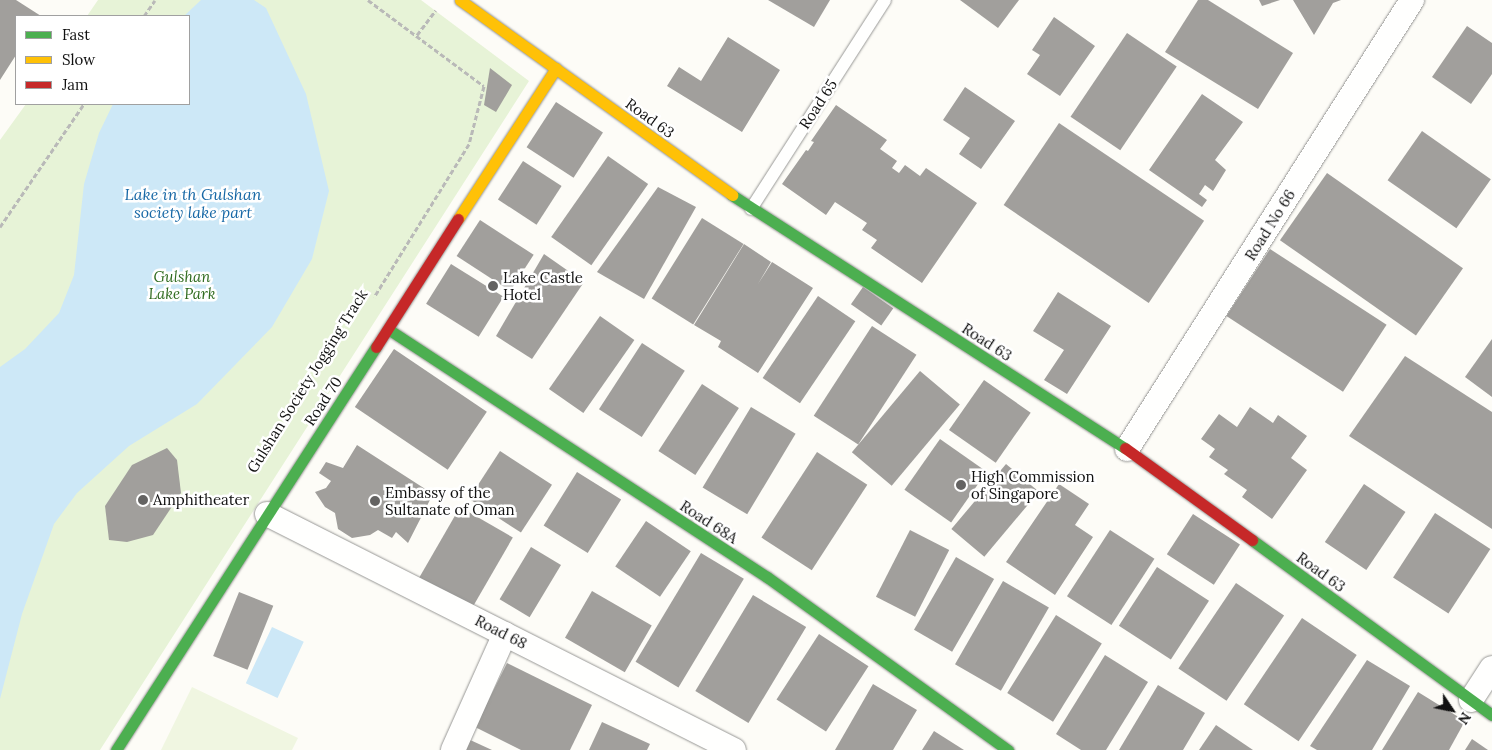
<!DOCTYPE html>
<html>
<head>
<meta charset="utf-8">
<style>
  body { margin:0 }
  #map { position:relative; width:1492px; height:750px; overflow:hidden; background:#fdfcf7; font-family:Lora,serif }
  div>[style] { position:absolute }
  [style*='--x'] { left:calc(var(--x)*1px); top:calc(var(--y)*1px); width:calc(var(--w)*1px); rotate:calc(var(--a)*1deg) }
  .green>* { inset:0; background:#e7f3d7 }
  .pitch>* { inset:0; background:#f0f6e1 }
  .water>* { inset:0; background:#cde8f7; transform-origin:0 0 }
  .building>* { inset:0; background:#a19f9c; transform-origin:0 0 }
  .path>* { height:3px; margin-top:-1.5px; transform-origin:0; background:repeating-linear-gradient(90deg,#b9b9b8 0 5px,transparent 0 7.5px) }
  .roads { filter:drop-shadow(0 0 1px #979795) drop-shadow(0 0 1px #979795) }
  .lane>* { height:12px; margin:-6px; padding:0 6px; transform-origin:6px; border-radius:6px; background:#fffffe }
  .street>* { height:24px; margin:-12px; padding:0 12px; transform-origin:12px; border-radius:12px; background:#fffffe }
  .fast>* { height:11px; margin:-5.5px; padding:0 5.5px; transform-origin:5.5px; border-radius:5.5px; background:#4caf50 }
  .slow>* { height:11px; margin:-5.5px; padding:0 5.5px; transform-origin:5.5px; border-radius:5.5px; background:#ffc107 }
  .jam>* { height:11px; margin:-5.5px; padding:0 5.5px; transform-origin:5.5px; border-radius:5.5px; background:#c62828 }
  .dots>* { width:14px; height:14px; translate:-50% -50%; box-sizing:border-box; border:2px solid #fff; border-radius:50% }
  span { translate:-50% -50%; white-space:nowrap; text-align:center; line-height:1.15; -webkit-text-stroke:5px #fff; paint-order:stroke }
  .street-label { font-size:15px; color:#111 }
  .park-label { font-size:15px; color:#2f6b1f; font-style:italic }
  .poi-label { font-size:15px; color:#111 }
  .left { translate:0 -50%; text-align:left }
  .water-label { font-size:16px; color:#1768a6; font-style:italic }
  .legend { position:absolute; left:15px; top:15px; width:175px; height:90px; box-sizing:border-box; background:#fff; border:1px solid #a0a0a0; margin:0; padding:6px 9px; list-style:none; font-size:15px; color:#111 }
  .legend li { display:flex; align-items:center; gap:10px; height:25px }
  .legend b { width:25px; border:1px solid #a0a0a0 }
  .north { position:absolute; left:1427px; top:685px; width:50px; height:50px; -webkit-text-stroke:4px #fff; paint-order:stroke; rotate:124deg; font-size:14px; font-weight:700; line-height:20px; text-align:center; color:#111 }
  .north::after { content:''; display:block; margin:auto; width:18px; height:22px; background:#111; clip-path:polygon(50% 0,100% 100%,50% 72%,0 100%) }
</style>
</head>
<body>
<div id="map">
  <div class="green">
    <i style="clip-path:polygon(98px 0,421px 0,529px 81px,100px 750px,0 750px,0 140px,26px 104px,189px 104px,189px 16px,87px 16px)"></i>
  </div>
  <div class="pitch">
    <i style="clip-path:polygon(192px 687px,298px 738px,292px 750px,161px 750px)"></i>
  </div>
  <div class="water">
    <i style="clip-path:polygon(201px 0,254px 0,266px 8px,306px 94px,329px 191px,312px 259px,272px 327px,197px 404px,129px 446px,77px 493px,54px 524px,22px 614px,0 699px,0 367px,25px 349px,59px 313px,74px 275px,84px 184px,99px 133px,113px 104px,189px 104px,189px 16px,184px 16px)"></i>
    <i style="left:272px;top:627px;width:35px;height:62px;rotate:25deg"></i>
  </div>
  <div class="building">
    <i style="clip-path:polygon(0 0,16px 0,41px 16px,16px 16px,16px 55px,0 80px)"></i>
    <i style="clip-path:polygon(768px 0,830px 0,814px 27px)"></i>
    <i style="clip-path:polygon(960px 0,1019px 0,998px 28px)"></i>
    <i style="clip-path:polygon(1198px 0,1208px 0,1293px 53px,1258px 109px,1165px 52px)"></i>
    <i style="clip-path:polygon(1259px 0,1280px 0,1262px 6px)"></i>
    <i style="clip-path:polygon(1293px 0,1341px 0,1333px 3px,1314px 35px)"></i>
    <i style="clip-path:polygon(1054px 17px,1095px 46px,1060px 96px,1027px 74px,1040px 55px,1032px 50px)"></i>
    <i style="clip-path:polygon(1467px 26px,1492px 43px,1492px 74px,1471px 104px,1432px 77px)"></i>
    <i style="left:1127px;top:33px;width:60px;height:101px;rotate:34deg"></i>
    <i style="clip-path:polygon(728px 37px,780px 70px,742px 132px,667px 86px,679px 67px,701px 81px)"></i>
    <i style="clip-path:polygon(490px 68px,512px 85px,496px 112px,484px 105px)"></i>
    <i style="clip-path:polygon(965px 87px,1015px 121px,981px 169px,959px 154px,970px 138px,943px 120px)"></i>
    <i style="clip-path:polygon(1202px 94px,1243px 122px,1215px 160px,1226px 170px,1213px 191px,1205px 185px,1199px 194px,1207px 200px,1202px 207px,1149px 170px)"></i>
    <i style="left:556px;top:102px;width:56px;height:54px;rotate:33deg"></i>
    <i style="clip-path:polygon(836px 105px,887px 140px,880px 149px,897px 161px,892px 168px,899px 173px,905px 165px,920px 176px,926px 168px,977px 203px,922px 283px,871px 248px,877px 240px,862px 230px,867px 223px,835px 202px,826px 215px,782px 184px,806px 150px,808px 151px,814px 142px,811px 141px)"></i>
    <i style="left:1059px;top:123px;width:175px;height:99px;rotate:34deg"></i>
    <i style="left:1422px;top:131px;width:84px;height:60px;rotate:35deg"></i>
    <i style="left:608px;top:156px;width:49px;height:99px;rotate:35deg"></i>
    <i style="left:523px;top:161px;width:46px;height:46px;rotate:33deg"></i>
    <i style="left:1327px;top:173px;width:166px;height:82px;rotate:35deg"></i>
    <i style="clip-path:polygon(658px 187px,696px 207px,644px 299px,597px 272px)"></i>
    <i style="left:702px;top:218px;width:49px;height:95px;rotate:32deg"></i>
    <i style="left:480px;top:220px;width:64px;height:43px;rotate:33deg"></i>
    <i style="clip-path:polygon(744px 244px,771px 262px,758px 284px,772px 262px,813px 288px,758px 373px,718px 347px,721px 341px,694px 325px)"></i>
    <i style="left:1270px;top:249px;width:139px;height:80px;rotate:33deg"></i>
    <i style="clip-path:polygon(544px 254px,584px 282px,532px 359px,496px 336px)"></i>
    <i style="left:451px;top:264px;width:62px;height:47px;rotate:32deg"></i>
    <i style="left:863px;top:287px;width:37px;height:21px;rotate:35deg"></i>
    <i style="clip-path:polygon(1058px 292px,1111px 326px,1067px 394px,1044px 380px,1064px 350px,1033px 331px)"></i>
    <i style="left:818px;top:296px;width:45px;height:99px;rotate:34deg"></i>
    <i style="left:600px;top:316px;width:42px;height:89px;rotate:35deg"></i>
    <i style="left:872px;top:326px;width:53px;height:107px;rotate:33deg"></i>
    <i style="clip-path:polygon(1492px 339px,1492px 397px,1465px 377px)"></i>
    <i style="left:642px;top:343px;width:51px;height:79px;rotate:33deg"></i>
    <i style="left:394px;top:349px;width:112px;height:70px;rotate:34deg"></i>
    <i style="clip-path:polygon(1405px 356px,1492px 412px,1492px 529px,1349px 436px)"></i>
    <i style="left:920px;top:371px;width:52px;height:106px;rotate:40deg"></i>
    <i style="left:984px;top:380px;width:57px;height:61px;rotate:35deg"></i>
    <i style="left:702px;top:384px;width:44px;height:80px;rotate:33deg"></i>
    <i style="left:751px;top:407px;width:52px;height:94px;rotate:31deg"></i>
    <i style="clip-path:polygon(1250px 407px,1273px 423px,1278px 415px,1307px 436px,1291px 458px,1307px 470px,1272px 519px,1242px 497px,1247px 490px,1224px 474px,1228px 470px,1209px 457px,1215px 449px,1201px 439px,1219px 414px,1237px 427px)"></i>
    <i style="left:940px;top:439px;width:57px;height:62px;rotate:35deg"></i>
    <i style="clip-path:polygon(357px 445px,433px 494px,408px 543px,396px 532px,392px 538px,378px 530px,370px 535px,352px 538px,338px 529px,335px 513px,325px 507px,315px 492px,326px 488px,331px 481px,319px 473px,326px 462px,343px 468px)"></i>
    <i style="clip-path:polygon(167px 448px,177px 460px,181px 493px,153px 535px,127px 542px,109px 540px,105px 506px,132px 465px)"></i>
    <i style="left:500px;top:451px;width:62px;height:57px;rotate:33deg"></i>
    <i style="left:817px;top:452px;width:60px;height:102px;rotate:33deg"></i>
    <i style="left:1006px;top:464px;width:43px;height:85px;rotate:40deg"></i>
    <i style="left:577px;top:472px;width:52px;height:63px;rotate:32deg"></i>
    <i style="clip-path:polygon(1059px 484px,1089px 504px,1075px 525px,1093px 537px,1055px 595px,1006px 562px)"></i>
    <i style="left:1364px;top:484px;width:50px;height:70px;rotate:34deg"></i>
    <i style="left:460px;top:507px;width:61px;height:82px;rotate:30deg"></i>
    <i style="left:1435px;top:513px;width:66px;height:77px;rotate:33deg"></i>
    <i style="left:1193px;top:514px;width:56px;height:48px;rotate:33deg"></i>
    <i style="left:646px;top:521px;width:54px;height:55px;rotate:34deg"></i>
    <i style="left:910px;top:530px;width:44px;height:75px;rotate:27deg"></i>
    <i style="left:1110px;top:530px;width:53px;height:79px;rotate:33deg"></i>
    <i style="left:531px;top:547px;width:35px;height:61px;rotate:31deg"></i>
    <i style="left:701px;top:553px;width:50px;height:127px;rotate:31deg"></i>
    <i style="left:956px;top:557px;width:44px;height:84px;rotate:30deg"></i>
    <i style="left:1157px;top:567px;width:62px;height:70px;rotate:33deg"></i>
    <i style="left:1003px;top:581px;width:53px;height:96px;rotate:30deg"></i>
    <i style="left:1236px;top:583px;width:58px;height:103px;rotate:34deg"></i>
    <i style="left:592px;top:591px;width:69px;height:54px;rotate:30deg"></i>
    <i style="left:239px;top:592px;width:37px;height:69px;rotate:22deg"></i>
    <i style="left:753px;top:595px;width:62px;height:112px;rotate:31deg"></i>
    <i style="left:1056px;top:615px;width:54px;height:92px;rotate:32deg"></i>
    <i style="left:1302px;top:618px;width:66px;height:104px;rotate:34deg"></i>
    <i style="left:819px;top:634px;width:59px;height:78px;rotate:33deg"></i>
    <i style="clip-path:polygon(1105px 655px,1148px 682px,1106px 750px,1081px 750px,1056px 734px)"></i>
    <i style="clip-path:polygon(1367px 660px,1410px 686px,1372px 750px,1317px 750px,1310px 746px)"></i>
    <i style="clip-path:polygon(507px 663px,592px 705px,570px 750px,521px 750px,475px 727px)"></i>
    <i style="clip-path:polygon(873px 684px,917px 710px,893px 750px,835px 750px)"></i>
    <i style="clip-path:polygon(1158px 685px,1205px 713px,1183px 750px,1119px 750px)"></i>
    <i style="clip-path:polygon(1418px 692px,1465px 721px,1449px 750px,1382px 750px)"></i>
    <i style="clip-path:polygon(602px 722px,650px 744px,647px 750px,589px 750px)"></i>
    <i style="clip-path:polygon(1216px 725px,1253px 750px,1199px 750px)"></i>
    <i style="clip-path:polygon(934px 731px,964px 750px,922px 750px)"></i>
    <i style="clip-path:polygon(468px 739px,492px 750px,463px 750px)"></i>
    <i style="clip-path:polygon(1472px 739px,1488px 750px,1465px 750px)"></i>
  </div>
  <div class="path">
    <i style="--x:368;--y:0;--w:144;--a:36.6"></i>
    <i style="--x:484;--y:86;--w:60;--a:104.5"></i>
    <i style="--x:469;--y:144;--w:180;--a:121.8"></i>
    <i style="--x:144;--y:16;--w:19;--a:-55"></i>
    <i style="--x:417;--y:35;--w:31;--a:-53"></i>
    <i style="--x:0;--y:227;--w:149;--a:-55.7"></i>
  </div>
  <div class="roads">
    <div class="lane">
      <i style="--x:751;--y:209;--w:248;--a:-57.3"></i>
    </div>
    <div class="street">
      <i style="--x:1127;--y:449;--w:532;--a:-57.59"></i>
      <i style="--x:267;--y:514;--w:523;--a:26.81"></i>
      <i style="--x:1471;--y:700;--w:38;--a:-57"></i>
      <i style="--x:453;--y:750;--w:127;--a:-65.9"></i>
    </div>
    <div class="fast">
      <i style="--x:732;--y:195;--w:467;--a:32.8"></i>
      <i style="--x:388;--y:329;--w:453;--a:33.2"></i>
      <i style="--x:767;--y:577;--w:297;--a:35.7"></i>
      <i style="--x:1252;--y:540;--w:297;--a:36.1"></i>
      <i style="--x:116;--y:750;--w:480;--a:-57.2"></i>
    </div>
    <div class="slow">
      <i style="--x:460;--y:0;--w:335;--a:35.6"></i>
      <i style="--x:458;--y:219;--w:180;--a:-57"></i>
    </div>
    <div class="jam">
      <i style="--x:376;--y:347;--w:152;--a:-57.4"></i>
      <i style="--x:1125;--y:448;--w:157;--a:35.9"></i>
    </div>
  </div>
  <div class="dots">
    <i style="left:493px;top:286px;background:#646362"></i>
    <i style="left:961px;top:485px;background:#646362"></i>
    <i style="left:143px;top:500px;background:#646362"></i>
    <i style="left:375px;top:501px;background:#646362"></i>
  </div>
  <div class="street-label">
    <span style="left:818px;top:104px;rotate:-57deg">Road 65</span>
    <span style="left:650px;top:118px;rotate:36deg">Road 63</span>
    <span style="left:1270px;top:225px;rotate:-58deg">Road No 66</span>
    <span style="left:987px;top:342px;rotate:33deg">Road 63</span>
    <span style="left:307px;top:381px;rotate:-58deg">Gulshan Society Jogging Track</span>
    <span style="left:323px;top:401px;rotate:-57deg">Road 70</span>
    <span style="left:709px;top:522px;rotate:33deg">Road 68A</span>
    <span style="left:1321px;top:572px;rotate:36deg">Road 63</span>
    <span style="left:501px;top:632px;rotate:27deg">Road 68</span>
  </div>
  <div class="park-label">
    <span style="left:182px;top:285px">Gulshan<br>Lake Park</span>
  </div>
  <div class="poi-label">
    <span class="left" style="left:503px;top:286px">Lake Castle<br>Hotel</span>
    <span class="left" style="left:971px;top:485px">High Commission<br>of Singapore</span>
    <span class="left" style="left:385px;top:501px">Embassy of the<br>Sultanate of Oman</span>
    <span class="left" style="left:153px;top:500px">Amphitheater</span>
  </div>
  <div class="water-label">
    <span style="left:193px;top:203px">Lake in th Gulshan<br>society lake part</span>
  </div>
  <ul class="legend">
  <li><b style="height:6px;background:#4caf50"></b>Fast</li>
  <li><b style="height:6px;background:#ffc107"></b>Slow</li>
  <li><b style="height:6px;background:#c62828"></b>Jam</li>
  </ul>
  <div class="north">N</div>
</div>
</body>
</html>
